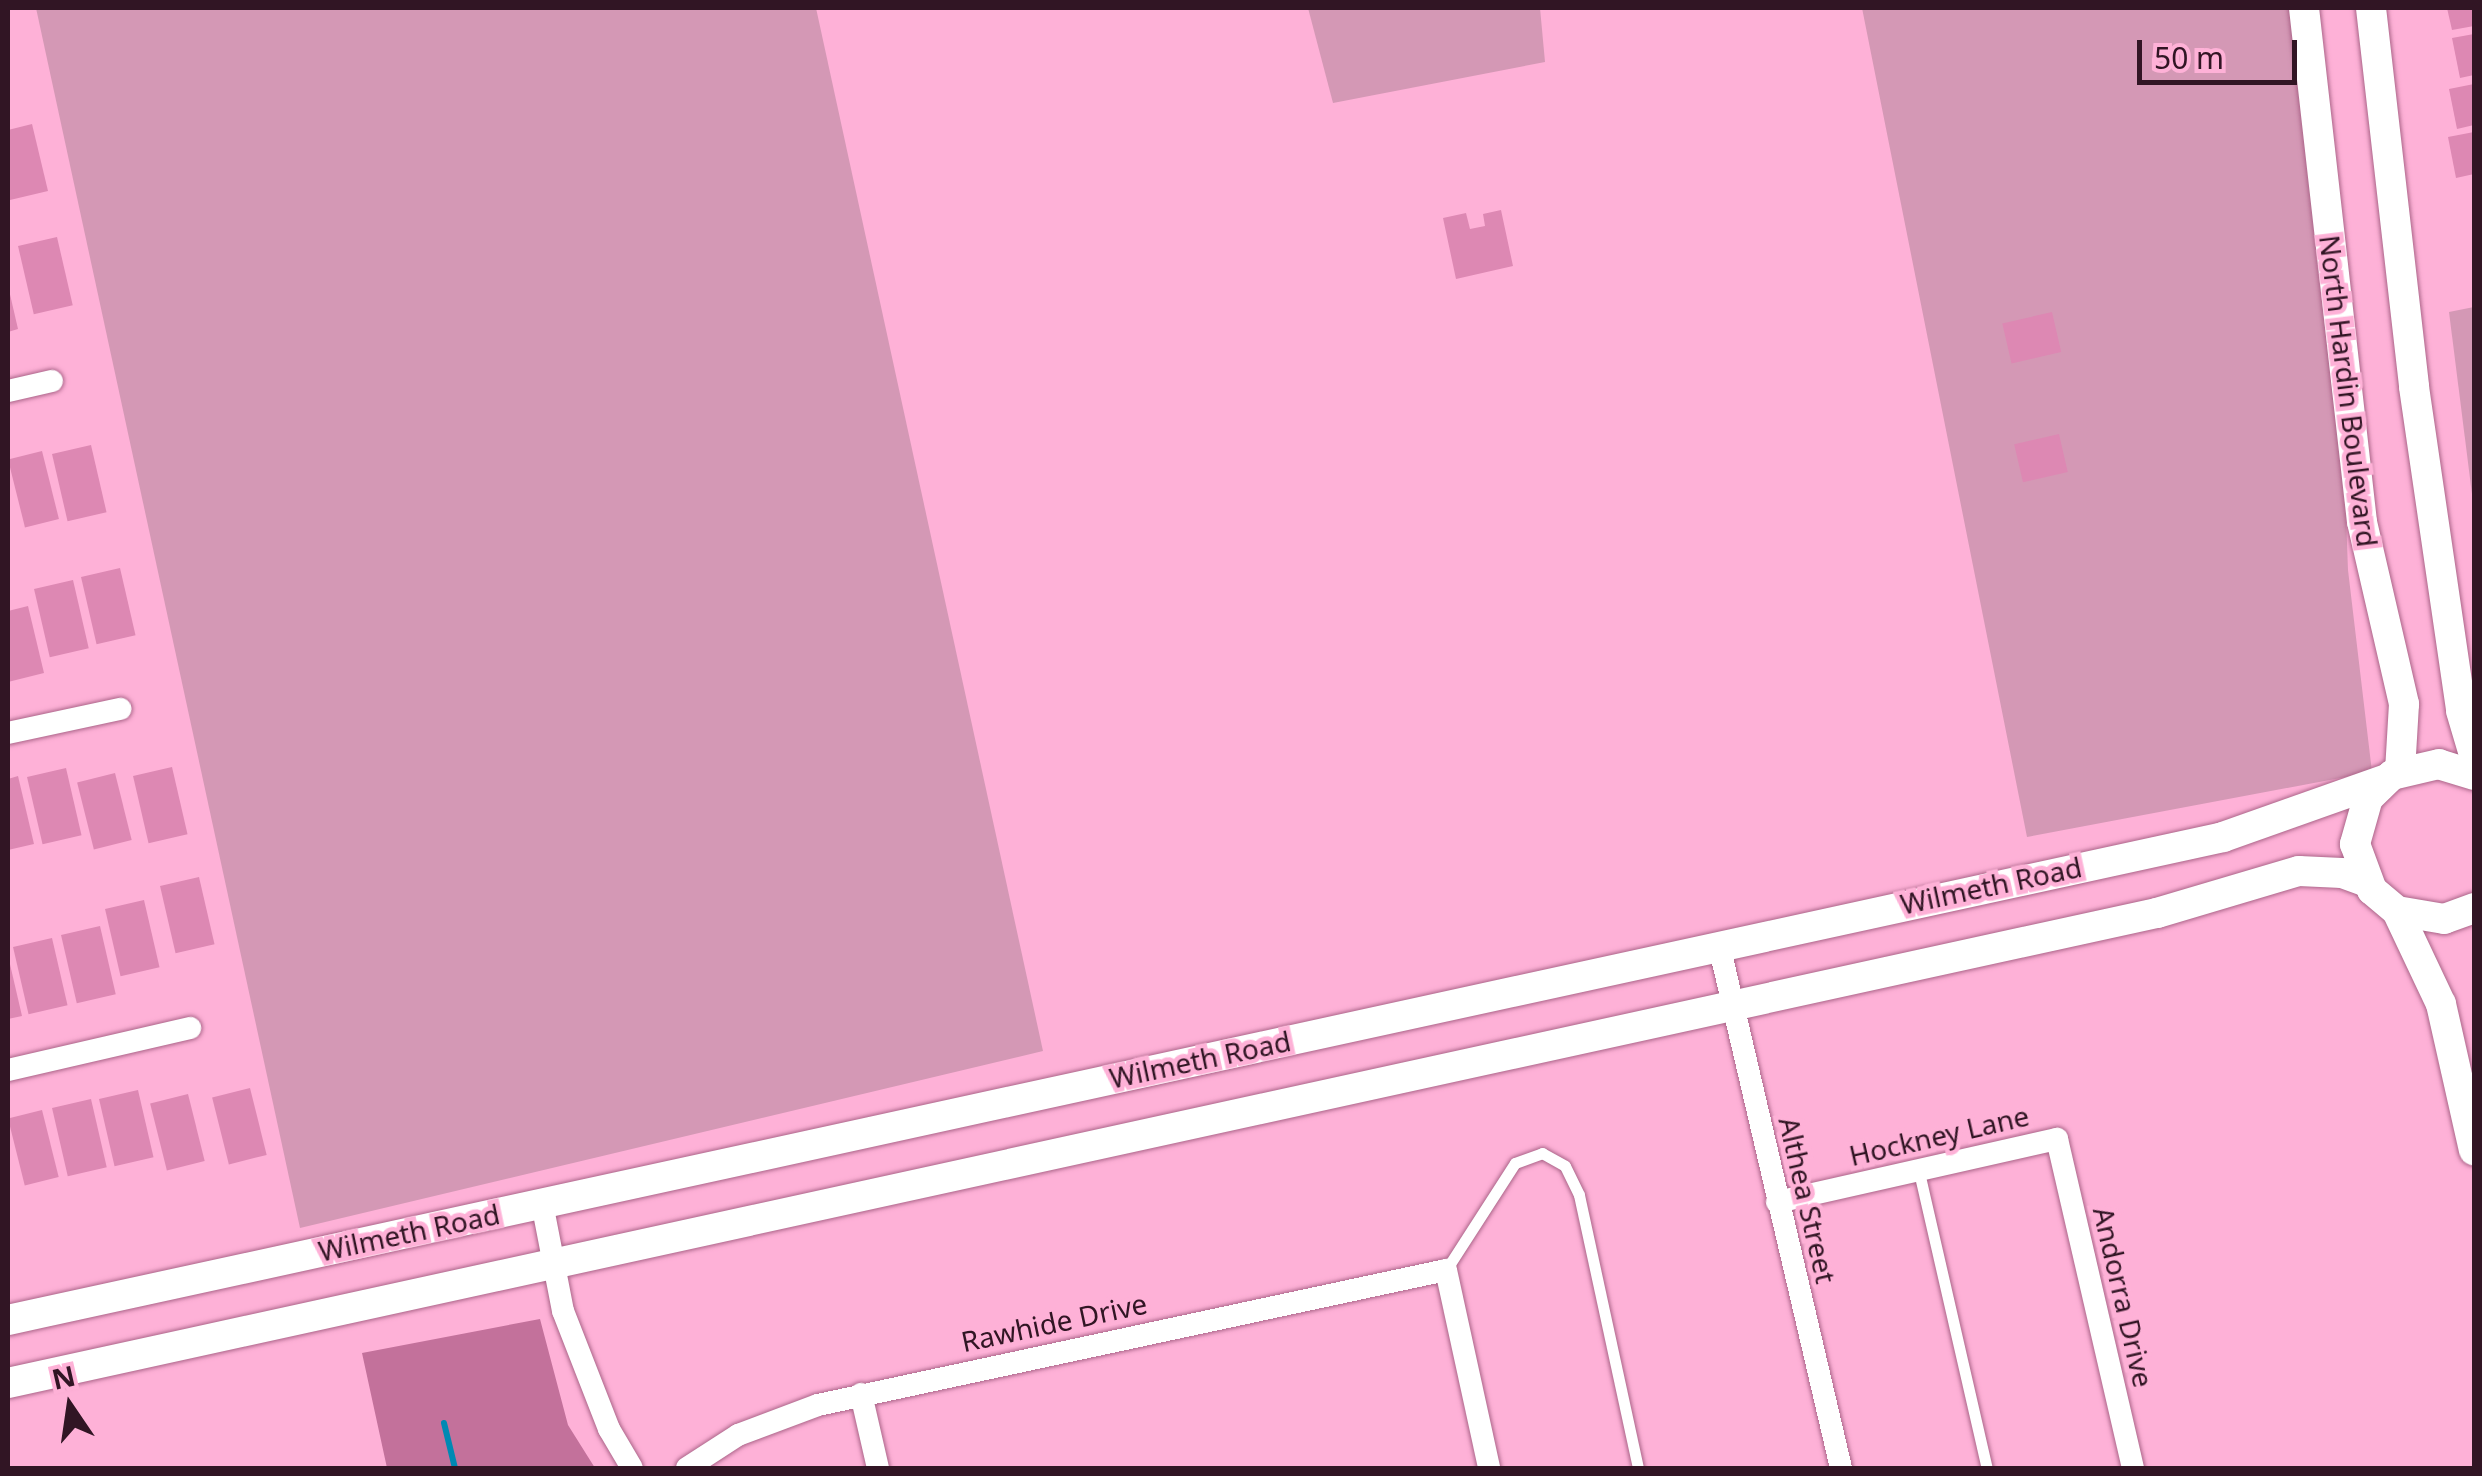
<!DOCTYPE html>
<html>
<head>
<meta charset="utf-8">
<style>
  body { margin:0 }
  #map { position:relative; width:2482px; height:1476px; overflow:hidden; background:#feb1d7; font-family:"Noto Sans",sans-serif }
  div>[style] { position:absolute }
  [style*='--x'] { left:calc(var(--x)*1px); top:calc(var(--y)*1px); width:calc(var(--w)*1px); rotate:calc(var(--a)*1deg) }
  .green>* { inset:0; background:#d498b5 }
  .forest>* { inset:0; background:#c3719b }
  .stream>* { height:6px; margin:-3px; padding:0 3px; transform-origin:3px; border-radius:3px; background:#0089b3 }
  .building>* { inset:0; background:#dd88b3; transform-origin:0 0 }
  .roads { filter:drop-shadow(0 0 2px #ab6589) drop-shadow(0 0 2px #ab6589) }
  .lane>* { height:11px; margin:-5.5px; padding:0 5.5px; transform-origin:5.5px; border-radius:5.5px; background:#fff }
  .street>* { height:22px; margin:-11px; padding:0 11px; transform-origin:11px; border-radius:11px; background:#fff }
  .secondary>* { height:30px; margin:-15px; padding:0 15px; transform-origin:15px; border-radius:15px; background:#fff }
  span { translate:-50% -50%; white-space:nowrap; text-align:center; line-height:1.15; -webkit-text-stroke:9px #feb1d7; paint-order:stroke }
  .street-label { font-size:28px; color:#311524 }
  .frame { position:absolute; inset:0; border:10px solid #311524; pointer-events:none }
  .north { position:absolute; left:20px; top:1356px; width:100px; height:100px; -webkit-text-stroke:8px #feb1d7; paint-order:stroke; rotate:347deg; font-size:28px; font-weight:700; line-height:40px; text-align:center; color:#311524 }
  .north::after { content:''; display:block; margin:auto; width:35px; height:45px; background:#311524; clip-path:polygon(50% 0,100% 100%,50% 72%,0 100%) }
  .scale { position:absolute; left:2137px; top:40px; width:160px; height:45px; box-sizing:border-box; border:5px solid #311524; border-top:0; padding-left:12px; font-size:30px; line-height:35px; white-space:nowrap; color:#311524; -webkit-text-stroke:8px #feb1d7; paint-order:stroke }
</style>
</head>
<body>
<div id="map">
  <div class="green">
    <i style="clip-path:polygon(36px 8px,816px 8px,1043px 1051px,300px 1228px)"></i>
    <i style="clip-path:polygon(1308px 8px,1540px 8px,1545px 62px,1333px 103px)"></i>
    <i style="clip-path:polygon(1862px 8px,2306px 8px,2338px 299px,2348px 570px,2372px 772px,2027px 837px)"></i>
    <i style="clip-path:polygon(2474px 307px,2474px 510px,2449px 312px)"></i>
  </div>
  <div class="forest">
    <i style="clip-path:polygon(540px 1319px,568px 1425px,595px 1468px,387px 1468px,362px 1353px)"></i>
  </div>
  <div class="stream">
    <i style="--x:444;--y:1423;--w:46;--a:76.3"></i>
  </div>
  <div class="building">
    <i style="clip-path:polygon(2447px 8px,2474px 8px,2474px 26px,2452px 30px)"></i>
    <i style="clip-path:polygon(2474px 34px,2474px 75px,2460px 78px,2452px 38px)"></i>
    <i style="clip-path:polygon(2474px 84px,2474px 125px,2457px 129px,2449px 89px)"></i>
    <i style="clip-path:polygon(32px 124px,48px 191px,10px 200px,8px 130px)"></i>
    <i style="clip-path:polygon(2474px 132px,2474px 174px,2456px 178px,2448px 137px)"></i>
    <i style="clip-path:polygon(1501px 210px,1513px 266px,1456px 279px,1443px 218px,1466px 213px,1470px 229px,1485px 226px,1483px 214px)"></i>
    <i style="left:57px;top:237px;width:70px;height:40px;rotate:77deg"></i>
    <i style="clip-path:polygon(9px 290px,18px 329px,8px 332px,8px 291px)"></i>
    <i style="left:2052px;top:312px;width:41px;height:51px;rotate:77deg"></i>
    <i style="left:2059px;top:434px;width:39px;height:46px;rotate:77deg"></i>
    <i style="left:91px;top:445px;width:69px;height:40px;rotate:77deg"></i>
    <i style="left:42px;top:451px;width:70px;height:35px;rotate:76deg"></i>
    <i style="left:120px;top:568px;width:69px;height:40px;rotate:77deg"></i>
    <i style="left:73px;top:580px;width:70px;height:40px;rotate:77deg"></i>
    <i style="clip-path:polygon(28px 606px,44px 673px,8px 682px,8px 611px)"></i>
    <i style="left:172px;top:767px;width:69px;height:40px;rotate:77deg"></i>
    <i style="left:66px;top:768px;width:69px;height:40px;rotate:77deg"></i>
    <i style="left:115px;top:773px;width:69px;height:39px;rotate:76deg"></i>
    <i style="clip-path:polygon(18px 776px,34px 844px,8px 850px,8px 779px)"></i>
    <i style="left:199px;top:877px;width:69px;height:40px;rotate:77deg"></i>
    <i style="left:144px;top:900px;width:69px;height:40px;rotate:77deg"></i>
    <i style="left:100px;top:926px;width:70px;height:40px;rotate:77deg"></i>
    <i style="left:52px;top:938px;width:69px;height:40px;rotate:77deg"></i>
    <i style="clip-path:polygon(9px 960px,22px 1016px,8px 1019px,8px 961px)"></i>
    <i style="left:250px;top:1088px;width:69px;height:39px;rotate:76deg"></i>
    <i style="left:138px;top:1090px;width:69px;height:40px;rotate:77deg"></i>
    <i style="left:188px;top:1094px;width:69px;height:39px;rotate:76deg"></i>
    <i style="left:91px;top:1099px;width:70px;height:40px;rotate:77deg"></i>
    <i style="left:42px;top:1110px;width:69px;height:35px;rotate:76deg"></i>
  </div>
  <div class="roads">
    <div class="lane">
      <i style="--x:1919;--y:1172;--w:304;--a:77.1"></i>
      <i style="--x:1446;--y:1270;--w:127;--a:-57.2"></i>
      <i style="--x:1515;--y:1163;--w:29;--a:-20"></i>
      <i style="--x:1542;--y:1153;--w:26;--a:29"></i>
      <i style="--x:1565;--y:1166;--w:32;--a:64"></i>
      <i style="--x:1579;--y:1195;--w:279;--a:77.8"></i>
    </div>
    <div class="street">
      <i style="--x:8;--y:391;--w:45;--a:-12.8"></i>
      <i style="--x:8;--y:733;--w:115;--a:-12.1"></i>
      <i style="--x:1719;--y:945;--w:537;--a:76.87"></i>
      <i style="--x:8;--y:1070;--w:187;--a:-13"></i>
      <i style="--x:1777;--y:1202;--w:287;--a:-12.7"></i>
      <i style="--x:2057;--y:1139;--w:338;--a:77"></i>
      <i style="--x:542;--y:1203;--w:110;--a:79"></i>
      <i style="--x:563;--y:1311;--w:127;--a:68.7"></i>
      <i style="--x:609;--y:1429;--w:45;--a:59.5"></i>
      <i style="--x:861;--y:1394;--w:76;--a:77.1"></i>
      <i style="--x:687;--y:1468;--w:61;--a:-32.9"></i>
      <i style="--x:738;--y:1435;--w:85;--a:-20.6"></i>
      <i style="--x:818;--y:1405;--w:642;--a:-12.13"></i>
      <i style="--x:1446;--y:1270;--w:203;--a:77.7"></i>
    </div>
    <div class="secondary">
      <i style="--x:2304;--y:8;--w:517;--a:83.56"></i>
      <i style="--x:2362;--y:522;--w:187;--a:77"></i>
      <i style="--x:2404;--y:704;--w:67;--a:93.4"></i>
      <i style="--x:2371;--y:8;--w:381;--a:83.5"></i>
      <i style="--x:2414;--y:387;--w:327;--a:81.7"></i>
      <i style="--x:2461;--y:711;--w:46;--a:73.5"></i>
      <i style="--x:2474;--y:775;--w:37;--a:-163"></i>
      <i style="--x:2439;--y:764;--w:48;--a:166.8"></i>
      <i style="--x:2392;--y:775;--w:33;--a:136"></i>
      <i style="--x:2368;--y:798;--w:48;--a:105.8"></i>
      <i style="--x:2355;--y:844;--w:49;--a:69.7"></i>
      <i style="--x:2372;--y:890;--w:33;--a:40"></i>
      <i style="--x:2397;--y:911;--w:48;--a:9.7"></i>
      <i style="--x:2444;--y:919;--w:32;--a:-20"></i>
      <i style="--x:2397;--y:911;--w:103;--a:64.7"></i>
      <i style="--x:2441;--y:1004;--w:150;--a:77.3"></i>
      <i style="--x:8;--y:1320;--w:2267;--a:-12.3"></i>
      <i style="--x:2223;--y:837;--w:174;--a:-19.5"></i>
      <i style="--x:8;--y:1383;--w:2200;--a:-12.34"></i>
      <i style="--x:2157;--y:913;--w:148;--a:-16.5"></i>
      <i style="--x:2299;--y:871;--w:43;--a:2.7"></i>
      <i style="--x:2342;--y:873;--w:27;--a:20"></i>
    </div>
  </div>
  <div class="street-label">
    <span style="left:2349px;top:391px;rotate:83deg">North Hardin Boulevard</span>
    <span style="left:1991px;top:885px;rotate:-12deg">Wilmeth Road</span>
    <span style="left:1200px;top:1059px;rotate:-12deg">Wilmeth Road</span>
    <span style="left:1939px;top:1135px;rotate:-13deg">Hockney Lane</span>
    <span style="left:1808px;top:1200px;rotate:77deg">Althea Street</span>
    <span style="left:409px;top:1232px;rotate:-12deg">Wilmeth Road</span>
    <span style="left:2124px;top:1297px;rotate:77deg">Andorra Drive</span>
    <span style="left:1054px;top:1322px;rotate:-12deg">Rawhide Drive</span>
  </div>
  <div class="frame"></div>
  <div class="north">N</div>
  <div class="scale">50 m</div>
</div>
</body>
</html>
